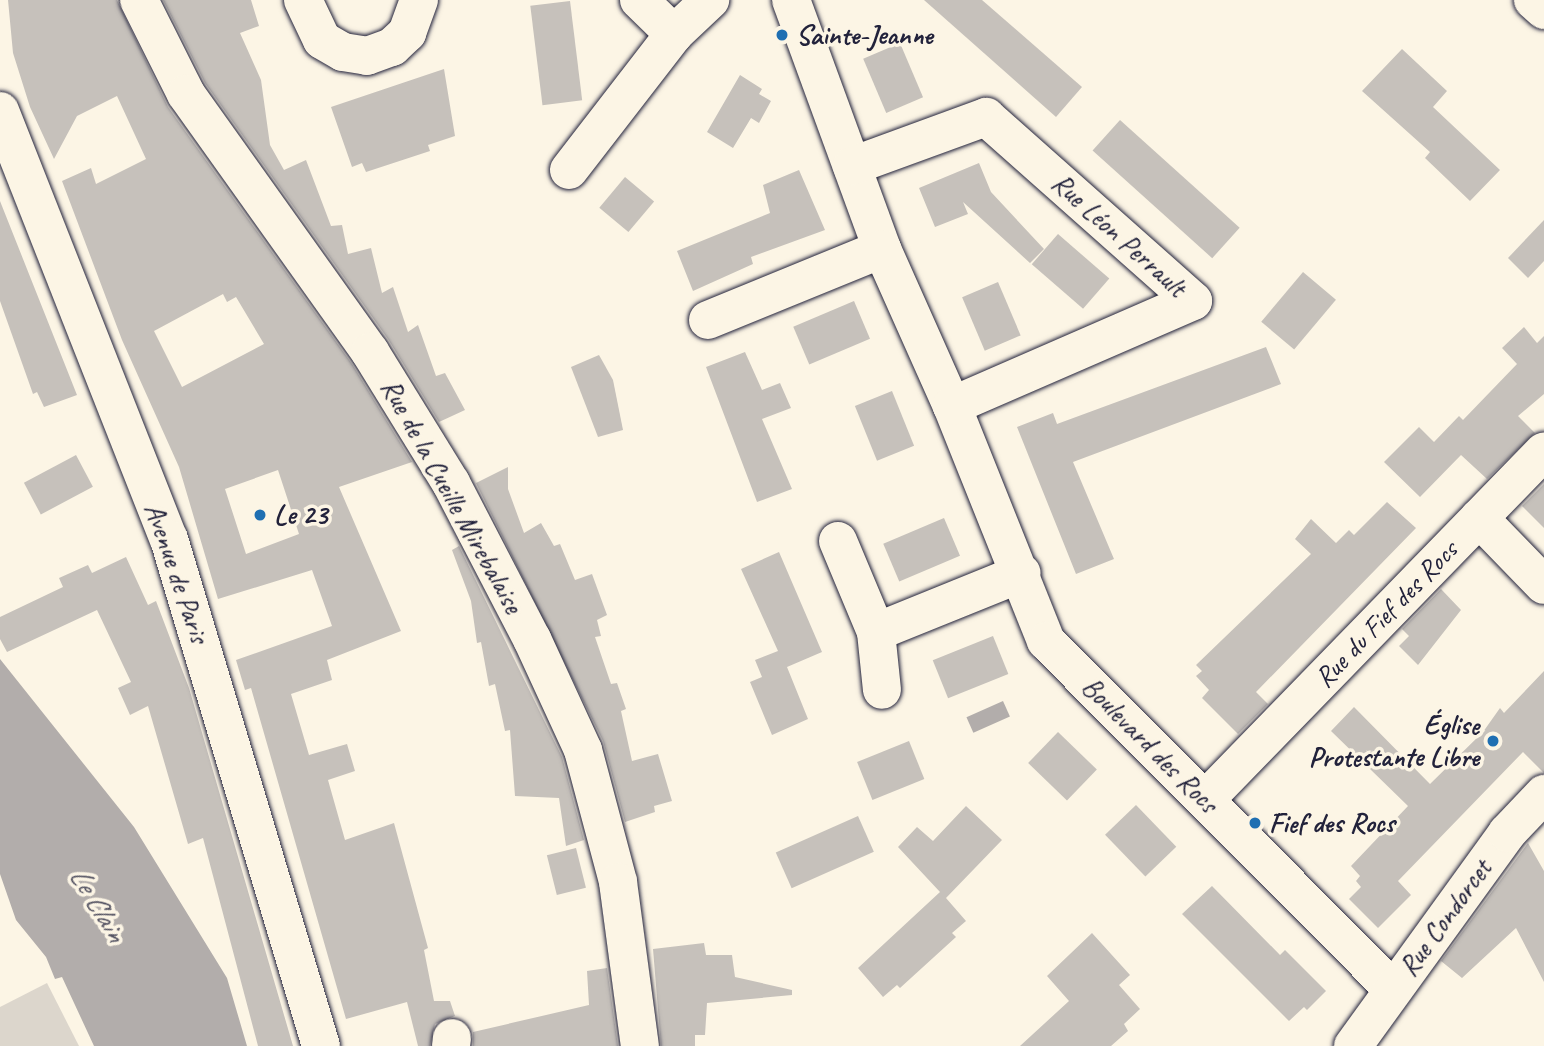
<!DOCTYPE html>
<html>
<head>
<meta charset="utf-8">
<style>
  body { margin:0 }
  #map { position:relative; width:1544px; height:1046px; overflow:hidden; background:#fcf5e5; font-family:Caveat,sans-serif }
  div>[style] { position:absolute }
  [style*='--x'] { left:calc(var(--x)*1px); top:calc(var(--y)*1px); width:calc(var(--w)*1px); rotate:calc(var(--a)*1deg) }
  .green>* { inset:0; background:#dcd6cc }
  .water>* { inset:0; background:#b2adab; transform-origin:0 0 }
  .building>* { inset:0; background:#c6c1bb; transform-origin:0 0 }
  .roads { filter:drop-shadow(0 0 2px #22223b) drop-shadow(0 0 2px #22223b) }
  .minor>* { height:38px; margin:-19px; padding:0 19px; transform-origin:19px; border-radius:19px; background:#fcf5e5 }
  .major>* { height:38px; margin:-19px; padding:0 19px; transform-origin:19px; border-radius:19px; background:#fcf5e5 }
  .dots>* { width:19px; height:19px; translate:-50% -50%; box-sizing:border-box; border:4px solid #fcf5e5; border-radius:50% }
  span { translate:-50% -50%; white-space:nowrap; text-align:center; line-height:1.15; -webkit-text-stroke:7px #fcf5e5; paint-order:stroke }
  .poi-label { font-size:28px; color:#22223b; font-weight:700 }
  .left { translate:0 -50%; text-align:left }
  .right { translate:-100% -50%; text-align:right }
  .street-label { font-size:28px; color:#22223b }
  .water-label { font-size:30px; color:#545362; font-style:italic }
</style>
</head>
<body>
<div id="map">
  <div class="green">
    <i style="clip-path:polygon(47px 983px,79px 1046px,0 1046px,0 1007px)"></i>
  </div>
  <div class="water">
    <i style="clip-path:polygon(0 659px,134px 827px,227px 978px,247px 1046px,94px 1046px,62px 977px,55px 979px,46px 957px,16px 920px,0 874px)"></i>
    <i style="left:1003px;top:701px;width:17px;height:40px;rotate:66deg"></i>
  </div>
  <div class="building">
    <i style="clip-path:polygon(evenodd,8px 0,117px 0,168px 107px,352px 364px,412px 462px,339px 487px,401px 631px,327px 660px,332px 680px,291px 694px,309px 755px,347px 744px,355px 771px,328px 780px,345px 840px,394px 823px,428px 948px,424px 950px,434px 1001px,450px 1001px,455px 1016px,435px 1024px,430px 1046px,418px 1046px,407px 1002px,346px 1019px,251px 688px,245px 690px,236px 660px,332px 626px,312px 570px,218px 599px,179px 467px,122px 340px,62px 181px,91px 168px,96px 184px,146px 159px,117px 96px,77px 116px,54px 159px,30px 107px,13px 53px,8px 0,223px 294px,227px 302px,236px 297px,264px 344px,182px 387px,154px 331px,223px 294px,8px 0,278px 470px,299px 534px,246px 554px,225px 489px,278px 470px)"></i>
    <i style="clip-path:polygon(163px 0,251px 0,259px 26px,240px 33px,261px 80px,270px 145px,284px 170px,306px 160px,331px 226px,342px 225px,348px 254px,371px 248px,382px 293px,393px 287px,408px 332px,418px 325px,436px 376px,445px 373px,465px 410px,439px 422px,388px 339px,205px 83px)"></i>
    <i style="clip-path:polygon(924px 0,982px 0,1082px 87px,1056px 117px)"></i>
    <i style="left:570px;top:1px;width:100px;height:40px;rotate:83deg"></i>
    <i style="left:900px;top:43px;width:59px;height:40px;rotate:67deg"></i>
    <i style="clip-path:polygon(1402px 49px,1447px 91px,1433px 107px,1500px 170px,1470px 201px,1425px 158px,1430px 152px,1362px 91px)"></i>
    <i style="clip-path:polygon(444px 69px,455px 136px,428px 145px,430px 151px,366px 172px,362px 163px,352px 167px,331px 107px)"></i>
    <i style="clip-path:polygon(740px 75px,762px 89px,759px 94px,771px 101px,759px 123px,751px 118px,733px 148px,707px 132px)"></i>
    <i style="left:1120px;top:120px;width:161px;height:41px;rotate:42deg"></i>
    <i style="clip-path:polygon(979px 163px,991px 192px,1044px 249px,1030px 263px,963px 202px,968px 214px,935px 227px,919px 188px)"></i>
    <i style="clip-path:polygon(799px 170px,825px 230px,751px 257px,753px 264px,693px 291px,677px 251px,770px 213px,763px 185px)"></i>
    <i style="left:625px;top:177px;width:38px;height:40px;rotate:40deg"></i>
    <i style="clip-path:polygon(0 201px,77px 395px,44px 407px,37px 392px,33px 394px,0 301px)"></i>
    <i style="clip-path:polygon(1544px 220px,1544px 261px,1528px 278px,1508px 258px)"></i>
    <i style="left:1058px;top:234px;width:68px;height:40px;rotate:41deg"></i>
    <i style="left:1303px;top:272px;width:43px;height:65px;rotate:40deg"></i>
    <i style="left:998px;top:282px;width:58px;height:39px;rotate:67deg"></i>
    <i style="left:854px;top:301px;width:41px;height:66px;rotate:67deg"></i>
    <i style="clip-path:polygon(1524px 327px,1537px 343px,1544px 336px,1544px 394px,1518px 416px,1535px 433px,1487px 479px,1461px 455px,1420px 497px,1384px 462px,1419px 427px,1434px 442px,1459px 416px,1463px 420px,1517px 364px,1502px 348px)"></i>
    <i style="clip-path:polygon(1266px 347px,1281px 384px,1073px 462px,1114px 559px,1076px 574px,1017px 427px,1053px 413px,1057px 424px)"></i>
    <i style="clip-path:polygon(745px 352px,762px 390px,780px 383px,791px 408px,762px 419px,792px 489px,757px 502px,706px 367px)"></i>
    <i style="clip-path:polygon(599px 355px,613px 380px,623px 430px,598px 437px,571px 367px)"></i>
    <i style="left:892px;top:391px;width:59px;height:40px;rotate:68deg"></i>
    <i style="left:76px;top:455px;width:36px;height:59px;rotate:62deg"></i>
    <i style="clip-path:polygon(508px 467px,508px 489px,524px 533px,541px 523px,554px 546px,560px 544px,575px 580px,592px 574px,607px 615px,597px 620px,601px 636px,595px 637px,611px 684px,617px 683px,626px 709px,621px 711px,632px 761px,658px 754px,672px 801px,654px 806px,655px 812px,625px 822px,603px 741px,476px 483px)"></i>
    <i style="clip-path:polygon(1544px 484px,1544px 528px,1522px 506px)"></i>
    <i style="clip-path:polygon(1387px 502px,1416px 528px,1256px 692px,1268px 704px,1238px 734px,1202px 698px,1209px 690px,1196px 676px,1202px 671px,1196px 665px,1311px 554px,1295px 539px,1311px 519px,1336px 543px,1349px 530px,1354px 535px)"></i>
    <i style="left:944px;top:518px;width:41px;height:66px;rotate:67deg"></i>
    <i style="clip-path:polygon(459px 546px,562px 757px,584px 840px,566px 846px,559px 798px,515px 796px,510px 730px,505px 731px,495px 684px,489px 686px,481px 642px,477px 643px,471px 601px,452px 550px)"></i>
    <i style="clip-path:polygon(779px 552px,822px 652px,787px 667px,808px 719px,772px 735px,750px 682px,762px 677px,755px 660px,778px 651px,741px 569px)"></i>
    <i style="clip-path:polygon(126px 557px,148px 605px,156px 601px,189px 688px,293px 1046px,258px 1046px,203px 838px,188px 844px,148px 706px,130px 715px,118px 688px,131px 682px,97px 610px,7px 652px,0 639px,0 617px,63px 587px,59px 578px,88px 565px,92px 573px)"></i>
    <i style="clip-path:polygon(1441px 589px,1461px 610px,1418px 665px,1399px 646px,1409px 636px,1402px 629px)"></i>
    <i style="left:993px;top:636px;width:41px;height:65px;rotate:68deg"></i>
    <i style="clip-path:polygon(1544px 671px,1544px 773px,1523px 752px,1398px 881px,1411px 895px,1378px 928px,1349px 899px,1361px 887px,1356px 881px,1360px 876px,1351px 866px,1408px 806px,1331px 731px,1354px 707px,1430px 784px,1483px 732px,1500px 708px,1504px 713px)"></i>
    <i style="left:1058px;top:732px;width:54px;height:43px;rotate:44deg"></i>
    <i style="left:909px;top:741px;width:41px;height:56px;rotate:68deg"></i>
    <i style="left:1136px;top:805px;width:58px;height:43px;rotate:46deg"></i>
    <i style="clip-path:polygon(966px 806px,1002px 840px,946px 898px,966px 921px,952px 933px,956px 937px,900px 988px,897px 985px,883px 997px,858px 968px,940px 892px,898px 847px,917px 827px,933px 841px)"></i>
    <i style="left:858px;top:816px;width:39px;height:90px;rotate:66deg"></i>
    <i style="clip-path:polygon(1528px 843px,1544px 871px,1544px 982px,1516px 928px,1462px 978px,1441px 961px)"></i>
    <i style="left:576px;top:848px;width:41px;height:30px;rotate:76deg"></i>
    <i style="clip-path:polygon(1212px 886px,1280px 955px,1285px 950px,1326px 991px,1307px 1010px,1304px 1007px,1289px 1021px,1182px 914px)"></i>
    <i style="clip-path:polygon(1092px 933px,1130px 975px,1119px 985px,1140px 1009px,1124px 1024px,1128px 1031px,1111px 1046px,1020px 1046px,1069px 1001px,1047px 976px)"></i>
    <i style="clip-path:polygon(704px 943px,706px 955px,732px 955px,735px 977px,792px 990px,792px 995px,707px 1003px,705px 1035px,695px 1035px,695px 1046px,661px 1046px,653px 949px)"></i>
    <i style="clip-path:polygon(607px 968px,618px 1046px,473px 1046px,473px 1032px,589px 1005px,587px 971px)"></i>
  </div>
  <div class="roads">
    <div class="minor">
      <i style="--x:139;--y:0;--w:105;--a:63.4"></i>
      <i style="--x:186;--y:94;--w:317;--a:54.5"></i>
      <i style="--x:370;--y:352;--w:154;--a:58.3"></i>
      <i style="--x:451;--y:483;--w:176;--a:62.6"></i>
      <i style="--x:532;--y:639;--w:122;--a:65.3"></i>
      <i style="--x:583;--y:750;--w:137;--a:75.1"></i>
      <i style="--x:618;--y:882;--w:165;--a:82.4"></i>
      <i style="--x:303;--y:0;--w:44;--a:64.6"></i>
      <i style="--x:322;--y:40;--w:24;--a:30"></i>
      <i style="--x:343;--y:52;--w:24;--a:9"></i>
      <i style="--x:367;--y:56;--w:27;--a:-20"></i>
      <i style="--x:392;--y:47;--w:21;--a:-43"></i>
      <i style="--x:407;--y:33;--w:35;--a:-70"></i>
      <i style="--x:639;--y:0;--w:49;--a:44.2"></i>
      <i style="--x:791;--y:0;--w:265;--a:69.9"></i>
      <i style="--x:882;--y:249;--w:172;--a:66"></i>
      <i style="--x:952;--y:406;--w:253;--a:68.2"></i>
      <i style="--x:1046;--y:641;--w:491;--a:45.1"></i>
      <i style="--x:1533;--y:0;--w:15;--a:42"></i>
      <i style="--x:852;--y:166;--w:143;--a:-20.1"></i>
      <i style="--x:986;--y:117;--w:277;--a:41.6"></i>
      <i style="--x:1193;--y:301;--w:263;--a:156.5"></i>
      <i style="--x:569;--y:170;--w:172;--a:-52.3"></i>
      <i style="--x:674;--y:34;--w:50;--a:-43.4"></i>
      <i style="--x:708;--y:320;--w:188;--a:-22.2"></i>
      <i style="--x:1479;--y:518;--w:93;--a:45.9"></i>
      <i style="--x:838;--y:541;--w:99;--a:67.3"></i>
      <i style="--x:876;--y:632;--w:58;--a:84.1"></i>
      <i style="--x:876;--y:632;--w:157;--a:-22"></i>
      <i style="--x:1205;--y:800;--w:486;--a:-45.8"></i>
      <i style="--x:451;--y:1046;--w:8;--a:-83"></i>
      <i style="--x:1353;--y:1046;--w:263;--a:-54.1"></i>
      <i style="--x:1507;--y:833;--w:54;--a:-46.5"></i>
    </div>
    <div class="major">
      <i style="--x:0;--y:111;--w:460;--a:68.5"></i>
      <i style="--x:169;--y:539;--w:529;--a:73.31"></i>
    </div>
  </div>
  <div class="dots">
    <i style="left:782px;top:35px;background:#1f6fb2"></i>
    <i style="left:260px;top:515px;background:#1f6fb2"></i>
    <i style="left:1493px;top:741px;background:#1f6fb2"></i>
    <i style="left:1255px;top:823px;background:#1f6fb2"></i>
  </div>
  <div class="poi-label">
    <span class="left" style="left:796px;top:35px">Sainte-Jeanne</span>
    <span class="left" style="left:274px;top:515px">Le 23</span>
    <span class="right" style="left:1479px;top:741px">Église<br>Protestante Libre</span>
    <span class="left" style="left:1269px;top:823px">Fief des Rocs</span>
  </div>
  <div class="street-label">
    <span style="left:1119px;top:235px;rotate:42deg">Rue Léon Perrault</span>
    <span style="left:452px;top:496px;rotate:61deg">Rue de la Cueille Mirebalaise</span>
    <span style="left:177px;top:573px;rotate:71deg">Avenue de Paris</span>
    <span style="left:1386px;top:614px;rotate:-46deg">Rue du Fief des Rocs</span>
    <span style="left:1150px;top:745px;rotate:45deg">Boulevard des Rocs</span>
    <span style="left:1445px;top:918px;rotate:-54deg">Rue Condorcet</span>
  </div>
  <div class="water-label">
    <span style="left:98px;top:904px;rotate:59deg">Le Clain</span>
  </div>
</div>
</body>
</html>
